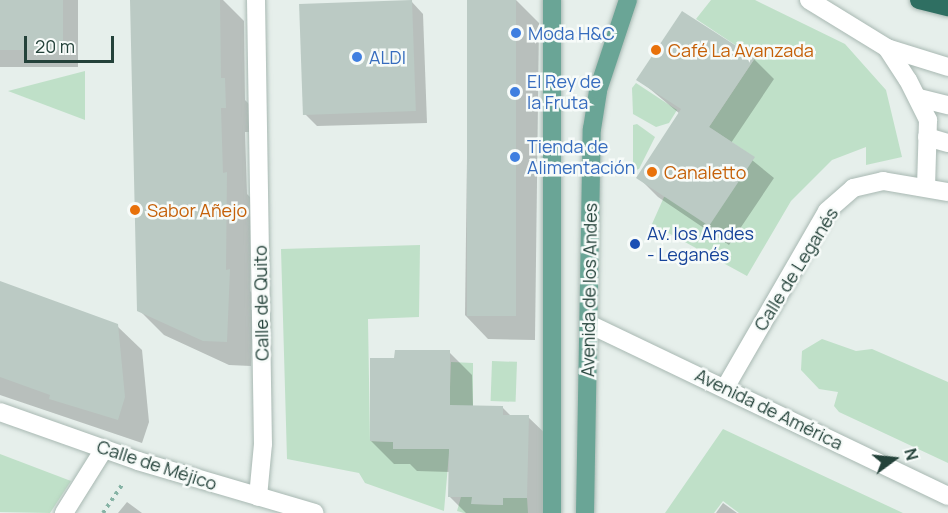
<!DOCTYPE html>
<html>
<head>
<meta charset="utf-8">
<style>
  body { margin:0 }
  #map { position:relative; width:948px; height:513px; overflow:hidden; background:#e6efeb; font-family:Manrope,sans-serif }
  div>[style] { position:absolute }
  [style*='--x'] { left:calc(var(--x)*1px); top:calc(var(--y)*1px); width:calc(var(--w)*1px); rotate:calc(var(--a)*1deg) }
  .green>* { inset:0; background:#bfe0c8; transform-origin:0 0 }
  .shadow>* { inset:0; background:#0003; transform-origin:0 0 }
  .building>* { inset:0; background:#bbcac4; transform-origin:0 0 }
  .path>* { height:4px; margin-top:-2px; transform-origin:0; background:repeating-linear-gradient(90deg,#86b3a5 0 3px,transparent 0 7.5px) }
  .roads { filter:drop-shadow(0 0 2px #a8b8b2) drop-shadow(0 0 2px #a8b8b2) }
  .minor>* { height:18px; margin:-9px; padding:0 9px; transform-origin:9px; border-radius:9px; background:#fff }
  .major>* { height:18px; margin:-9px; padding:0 9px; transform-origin:9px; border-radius:9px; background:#6aa596 }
  .highway>* { height:18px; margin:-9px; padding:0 9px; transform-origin:9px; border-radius:9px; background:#2f6f62 }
  .dots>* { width:16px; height:16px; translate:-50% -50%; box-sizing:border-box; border:3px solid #f7fbf9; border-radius:50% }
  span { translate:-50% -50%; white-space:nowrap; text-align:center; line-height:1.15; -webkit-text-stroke:5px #f7fbf9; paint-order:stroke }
  .shop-label { font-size:18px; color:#366cbe }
  .left { translate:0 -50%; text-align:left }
  .food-label { font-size:18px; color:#c56008 }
  .transit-label { font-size:18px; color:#164399 }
  .street-label { font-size:18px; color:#24423a }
  .north { position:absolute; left:864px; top:429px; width:60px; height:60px; -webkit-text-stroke:4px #f7fbf9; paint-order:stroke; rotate:75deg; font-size:16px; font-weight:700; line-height:24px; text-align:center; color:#24423a }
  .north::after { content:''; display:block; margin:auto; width:21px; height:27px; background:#24423a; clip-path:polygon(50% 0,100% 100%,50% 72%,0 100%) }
  .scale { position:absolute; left:24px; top:36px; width:90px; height:27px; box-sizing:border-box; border:3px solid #24423a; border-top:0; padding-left:8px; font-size:18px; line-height:21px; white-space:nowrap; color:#24423a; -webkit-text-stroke:4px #f7fbf9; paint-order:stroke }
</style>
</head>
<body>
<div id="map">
  <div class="green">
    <i style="clip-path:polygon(711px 0,755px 0,845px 44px,886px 90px,902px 157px,866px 165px,866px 147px,832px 160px,791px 201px,747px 276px,652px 224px,664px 197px,754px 157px,709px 127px,755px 58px,696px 19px)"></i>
    <i style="clip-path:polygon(85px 71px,85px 120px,8px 91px)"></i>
    <i style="clip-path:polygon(636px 83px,677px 110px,669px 123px,656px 127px,633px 114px,632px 88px)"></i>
    <i style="clip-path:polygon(637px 124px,655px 137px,639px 169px,633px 171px,633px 125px)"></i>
    <i style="clip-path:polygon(420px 245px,419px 317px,368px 319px,370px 441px,393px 442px,393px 449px,424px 449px,450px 442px,444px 511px,365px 483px,359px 473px,287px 459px,281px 249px)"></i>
    <i style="clip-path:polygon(822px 339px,856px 351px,872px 349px,948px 382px,948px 463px,839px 412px,834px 406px,838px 392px,819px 389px,801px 370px,802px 351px)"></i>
    <i style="left:492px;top:361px;width:25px;height:40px;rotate:2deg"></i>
    <i style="clip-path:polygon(451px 362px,473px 363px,473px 414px,424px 413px,425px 387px,450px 387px)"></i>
    <i style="clip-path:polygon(723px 429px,903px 513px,739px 513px,723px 501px,714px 513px,665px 513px)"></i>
    <i style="clip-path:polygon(0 454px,71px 481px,50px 513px,0 512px)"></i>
    <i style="clip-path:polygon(461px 497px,472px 497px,472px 504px,503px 505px,503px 498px,527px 498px,528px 513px,464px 513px,457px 511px)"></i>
  </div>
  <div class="shadow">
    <i style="left:0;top:0;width:78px;height:67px"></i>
    <i style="clip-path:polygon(131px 0,223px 0,244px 21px,245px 100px,249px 104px,250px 132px,245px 132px,247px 194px,251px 198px,250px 291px,254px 295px,251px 366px,229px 365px,164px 335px,139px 310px)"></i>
    <i style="clip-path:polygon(469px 0,516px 0,539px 23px,535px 340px,488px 339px,465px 315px)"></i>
    <i style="clip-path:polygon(411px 1px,423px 14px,427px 123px,317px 126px,305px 114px)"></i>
    <i style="clip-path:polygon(754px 59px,774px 79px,731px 143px,774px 178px,729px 245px,658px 197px,638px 177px,680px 114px,638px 79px)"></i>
    <i style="clip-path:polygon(0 283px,117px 326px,142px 350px,149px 422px,142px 443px,0 395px)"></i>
    <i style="clip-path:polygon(449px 352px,472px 375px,473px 407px,503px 408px,512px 417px,528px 417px,552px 440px,550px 513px,466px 513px,449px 496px,450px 472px,417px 471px,410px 464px,394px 464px,371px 441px,396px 360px)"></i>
    <i style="clip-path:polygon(127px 502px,142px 513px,118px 513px)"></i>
    <i style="clip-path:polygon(723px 503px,737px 513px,716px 513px)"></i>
  </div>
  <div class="building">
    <i style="left:0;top:0;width:63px;height:50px"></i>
    <i style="clip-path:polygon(130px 0,220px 0,221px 78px,225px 78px,226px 108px,221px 108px,223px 173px,227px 172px,226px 270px,230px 269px,227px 342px,203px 341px,137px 311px)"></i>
    <i style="left:412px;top:0;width:111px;height:113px;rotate:88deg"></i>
    <i style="left:467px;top:0;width:49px;height:316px"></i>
    <i style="clip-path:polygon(682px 11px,755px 58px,709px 127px,755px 157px,709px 226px,636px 178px,681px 109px,636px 80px)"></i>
    <i style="clip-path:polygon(0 281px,118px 324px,125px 397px,118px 420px,49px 399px,50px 395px,0 377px)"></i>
    <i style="clip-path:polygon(395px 350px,450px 350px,450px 405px,503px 406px,503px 415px,529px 415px,527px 498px,503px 498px,503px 505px,471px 504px,472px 497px,448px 497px,449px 449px,393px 449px,393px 442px,370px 441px,370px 358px,394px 358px)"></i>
  </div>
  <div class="path">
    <i style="--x:103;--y:513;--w:37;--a:-56"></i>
  </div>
  <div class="roads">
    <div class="minor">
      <i style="--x:256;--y:0;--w:444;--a:89.1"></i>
      <i style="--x:263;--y:444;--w:53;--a:95.4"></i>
      <i style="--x:809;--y:0;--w:92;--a:31.6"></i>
      <i style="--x:887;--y:48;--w:38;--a:57"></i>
      <i style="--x:908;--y:80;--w:45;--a:63.4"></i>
      <i style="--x:928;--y:120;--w:67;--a:91.7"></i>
      <i style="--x:887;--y:48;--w:64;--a:17.3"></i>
      <i style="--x:919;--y:98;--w:30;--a:14"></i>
      <i style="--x:927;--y:137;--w:22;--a:16"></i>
      <i style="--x:589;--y:324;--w:398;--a:25.6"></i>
      <i style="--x:725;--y:388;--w:204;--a:-60"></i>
      <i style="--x:827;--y:211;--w:35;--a:-41"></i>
      <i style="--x:853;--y:188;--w:31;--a:-13"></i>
      <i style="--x:883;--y:181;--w:66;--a:9.6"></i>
      <i style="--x:0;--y:412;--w:146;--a:19.5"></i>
      <i style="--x:138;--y:461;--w:184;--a:16.4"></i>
      <i style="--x:64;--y:513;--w:75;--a:-58"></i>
    </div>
    <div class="major">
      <i style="--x:552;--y:0;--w:513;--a:90"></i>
      <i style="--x:585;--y:513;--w:384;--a:-89"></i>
      <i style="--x:592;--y:129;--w:39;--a:-81"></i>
      <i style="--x:598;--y:90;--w:95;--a:-71.6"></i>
    </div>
    <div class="highway">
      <i style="--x:919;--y:0;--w:30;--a:14"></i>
    </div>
  </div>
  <div class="dots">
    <i style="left:516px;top:33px;background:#3f7fe0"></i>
    <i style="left:656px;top:50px;background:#e8710a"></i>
    <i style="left:357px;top:57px;background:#3f7fe0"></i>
    <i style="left:515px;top:92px;background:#3f7fe0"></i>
    <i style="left:515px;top:157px;background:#3f7fe0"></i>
    <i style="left:652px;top:172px;background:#e8710a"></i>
    <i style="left:135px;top:210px;background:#e8710a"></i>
    <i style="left:635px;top:244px;background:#1a4fb4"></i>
  </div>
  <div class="shop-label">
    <span class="left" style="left:528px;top:33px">Moda H&amp;C</span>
    <span class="left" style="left:369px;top:57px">ALDI</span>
    <span class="left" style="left:527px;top:92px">El Rey de<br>la Fruta</span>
    <span class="left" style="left:527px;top:157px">Tienda de<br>Alimentación</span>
  </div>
  <div class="food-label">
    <span class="left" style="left:668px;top:50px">Café La Avanzada</span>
    <span class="left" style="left:664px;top:172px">Canaletto</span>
    <span class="left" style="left:147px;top:210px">Sabor Añejo</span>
  </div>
  <div class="transit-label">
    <span class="left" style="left:647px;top:244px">Av. los Andes<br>- Leganés</span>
  </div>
  <div class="street-label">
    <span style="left:796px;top:269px;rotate:-58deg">Calle de Leganés</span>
    <span style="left:589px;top:290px;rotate:-89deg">Avenida de los Andes</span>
    <span style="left:261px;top:303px;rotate:-91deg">Calle de Quito</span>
    <span style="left:769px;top:409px;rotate:26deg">Avenida de América</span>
    <span style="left:157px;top:465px;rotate:18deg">Calle de Méjico</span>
  </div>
  <div class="north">N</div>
  <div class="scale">20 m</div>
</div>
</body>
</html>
